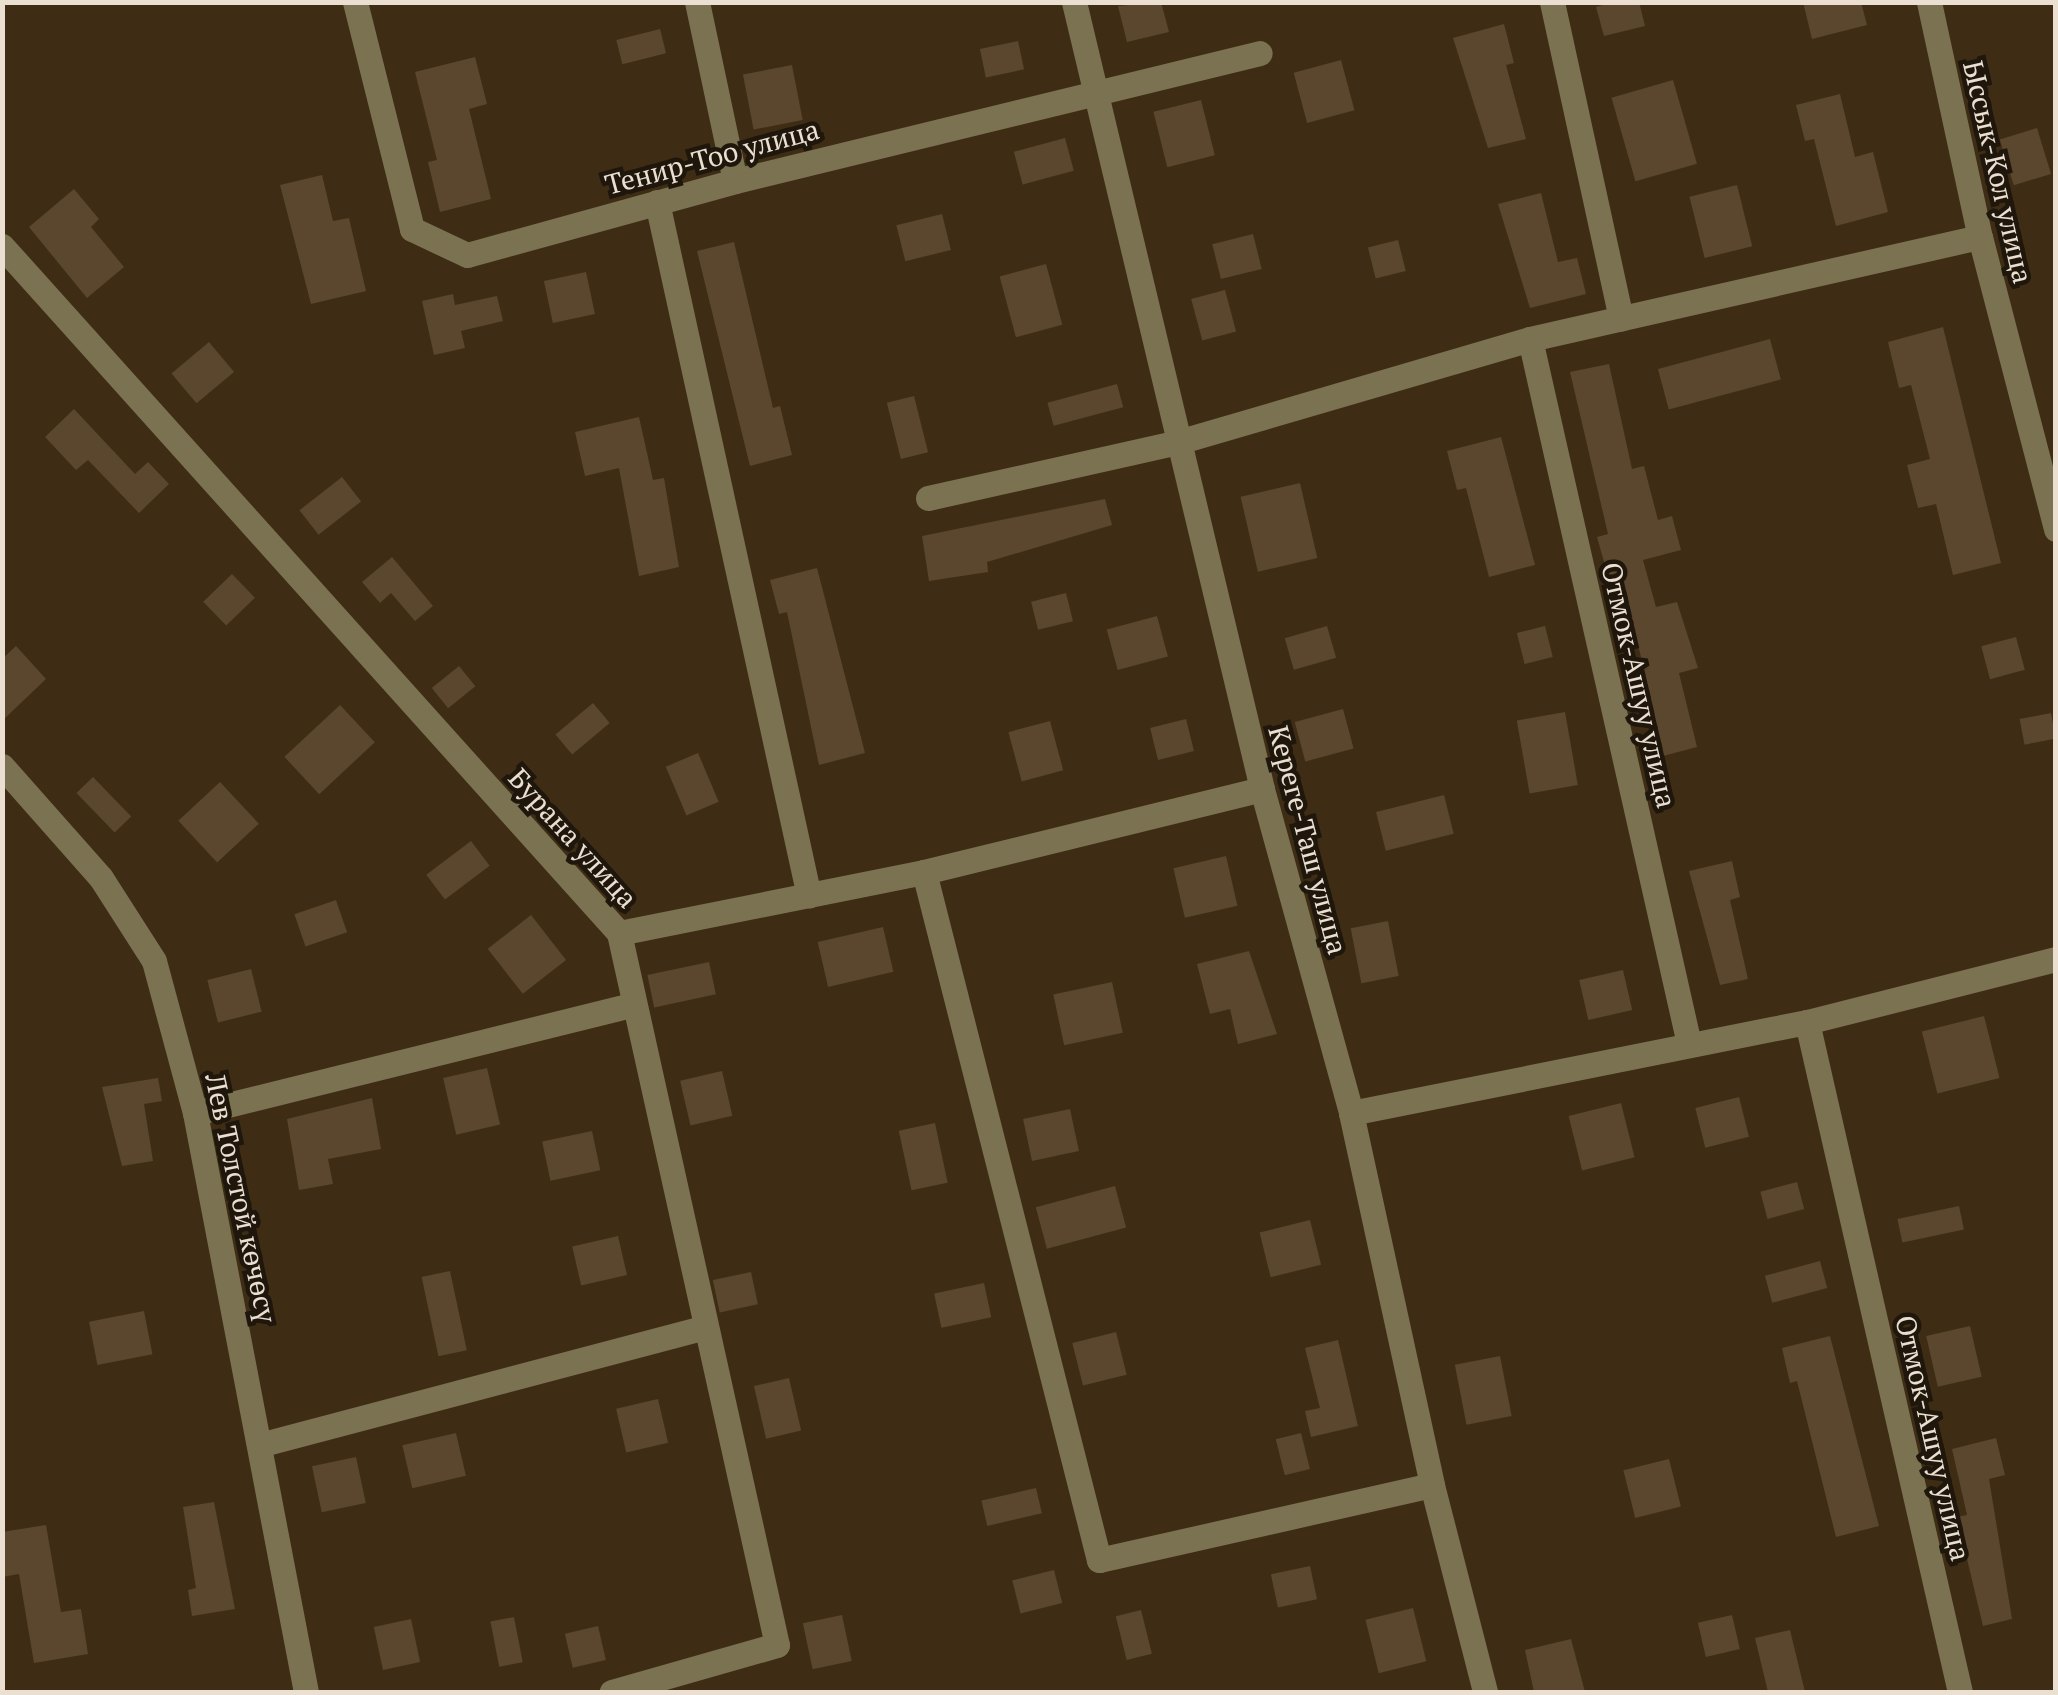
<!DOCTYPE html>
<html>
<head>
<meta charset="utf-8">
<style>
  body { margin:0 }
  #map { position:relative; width:2058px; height:1695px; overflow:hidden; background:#3e2d14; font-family:"PT Serif",serif }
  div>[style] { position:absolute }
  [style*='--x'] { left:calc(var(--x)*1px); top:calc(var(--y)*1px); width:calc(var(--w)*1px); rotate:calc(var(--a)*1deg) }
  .building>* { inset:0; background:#5b462e; transform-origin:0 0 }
  .minor>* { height:25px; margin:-12.5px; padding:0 12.5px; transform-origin:12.5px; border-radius:12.5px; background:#7b7251 }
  span { translate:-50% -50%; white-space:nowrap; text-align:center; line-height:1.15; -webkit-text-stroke:9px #1f170c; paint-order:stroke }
  .street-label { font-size:28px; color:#eadfd1 }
  .frame { position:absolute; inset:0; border:5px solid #eadfd1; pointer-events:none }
</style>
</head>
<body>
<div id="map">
  <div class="building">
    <i style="clip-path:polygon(1161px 2px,1169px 32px,1127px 42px,1118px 6px)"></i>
    <i style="clip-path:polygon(1613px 2px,1639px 2px,1645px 26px,1604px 36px,1596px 7px)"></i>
    <i style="clip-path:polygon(1803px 2px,1861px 2px,1867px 25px,1812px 39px)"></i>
    <i style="clip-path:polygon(1504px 24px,1514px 63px,1506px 65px,1526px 139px,1488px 148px,1453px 38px)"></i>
    <i style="left:660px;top:29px;width:25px;height:45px;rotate:76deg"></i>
    <i style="left:1018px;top:41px;width:29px;height:39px;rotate:78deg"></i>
    <i style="clip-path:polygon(475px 57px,487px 104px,469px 109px,491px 199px,440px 212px,428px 162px,437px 160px,415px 72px)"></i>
    <i style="left:1341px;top:60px;width:52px;height:49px;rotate:75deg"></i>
    <i style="left:792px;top:65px;width:56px;height:50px;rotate:79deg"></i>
    <i style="left:1673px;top:80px;width:87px;height:64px;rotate:74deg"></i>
    <i style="clip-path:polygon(1840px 94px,1855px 157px,1873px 152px,1888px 212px,1836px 226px,1814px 139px,1805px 141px,1796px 105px)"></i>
    <i style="left:1201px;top:100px;width:57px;height:49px;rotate:76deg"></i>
    <i style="left:2037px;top:128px;width:48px;height:39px;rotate:73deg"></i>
    <i style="left:1065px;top:138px;width:34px;height:53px;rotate:75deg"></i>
    <i style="clip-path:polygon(322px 175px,333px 221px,349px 218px,366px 291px,311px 304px,280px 185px)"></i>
    <i style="left:1737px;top:185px;width:63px;height:49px;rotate:76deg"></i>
    <i style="clip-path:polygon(74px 189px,99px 219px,91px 227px,124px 267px,87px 298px,29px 227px)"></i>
    <i style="clip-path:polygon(1541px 193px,1558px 262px,1577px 258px,1586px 294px,1530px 308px,1498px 204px)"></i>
    <i style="left:942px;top:214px;width:37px;height:47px;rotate:76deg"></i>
    <i style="left:1253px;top:234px;width:36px;height:42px;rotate:76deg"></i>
    <i style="left:1398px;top:240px;width:32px;height:31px;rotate:76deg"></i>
    <i style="clip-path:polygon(734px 242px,773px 408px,780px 406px,792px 455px,750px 466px,697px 251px)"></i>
    <i style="left:1046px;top:264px;width:63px;height:48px;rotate:75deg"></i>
    <i style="left:586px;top:272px;width:43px;height:43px;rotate:78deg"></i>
    <i style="left:1225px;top:290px;width:43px;height:35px;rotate:75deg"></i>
    <i style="clip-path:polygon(453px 294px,455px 305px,497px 296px,503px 321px,461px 331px,465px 348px,434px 355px,422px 301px)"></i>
    <i style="clip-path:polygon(1943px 327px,2001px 563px,1953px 575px,1936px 504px,1918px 508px,1907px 465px,1930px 459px,1911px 385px,1899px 388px,1888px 342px)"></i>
    <i style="left:1770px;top:339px;width:42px;height:116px;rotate:75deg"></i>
    <i style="left:209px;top:342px;width:39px;height:49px;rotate:50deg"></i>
    <i style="clip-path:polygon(1609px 364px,1632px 469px,1644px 466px,1658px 520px,1672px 516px,1681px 550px,1643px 560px,1656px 607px,1677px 602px,1698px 668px,1679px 673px,1697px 747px,1663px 756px,1634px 659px,1641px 657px,1628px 605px,1617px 608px,1597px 537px,1608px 534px,1570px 372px)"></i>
    <i style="left:1117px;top:384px;width:24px;height:72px;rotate:75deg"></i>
    <i style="left:914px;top:396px;width:58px;height:28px;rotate:76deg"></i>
    <i style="clip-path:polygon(74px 409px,135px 474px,148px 462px,169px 484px,139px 513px,88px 460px,76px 470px,45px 437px)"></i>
    <i style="clip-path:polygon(639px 417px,653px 480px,664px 478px,679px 567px,639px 576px,619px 468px,585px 476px,575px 432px)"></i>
    <i style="clip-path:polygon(1501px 437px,1535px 565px,1489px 577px,1466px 488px,1457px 490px,1447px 451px)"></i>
    <i style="left:342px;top:477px;width:31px;height:54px;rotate:52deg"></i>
    <i style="left:1300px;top:483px;width:77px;height:61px;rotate:77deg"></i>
    <i style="clip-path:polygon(1105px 499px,1112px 525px,987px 562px,988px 572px,929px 581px,922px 536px)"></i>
    <i style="clip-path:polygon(392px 557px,433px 606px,415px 621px,391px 593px,380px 603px,362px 582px)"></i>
    <i style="clip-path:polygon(817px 568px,865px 753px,819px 765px,787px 612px,779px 614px,770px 580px)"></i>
    <i style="left:232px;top:574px;width:33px;height:40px;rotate:46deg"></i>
    <i style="left:1066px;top:593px;width:29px;height:36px;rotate:76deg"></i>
    <i style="left:1157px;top:616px;width:42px;height:52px;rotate:75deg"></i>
    <i style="left:1327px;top:626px;width:33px;height:44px;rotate:74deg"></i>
    <i style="left:1545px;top:626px;width:32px;height:29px;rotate:76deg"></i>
    <i style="left:2016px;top:637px;width:34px;height:36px;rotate:75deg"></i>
    <i style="clip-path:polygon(16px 646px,46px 679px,2px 721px,2px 659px)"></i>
    <i style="left:459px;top:666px;width:26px;height:35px;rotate:51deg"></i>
    <i style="left:593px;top:703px;width:26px;height:49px;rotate:50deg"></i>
    <i style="left:340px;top:705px;width:51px;height:76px;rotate:47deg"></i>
    <i style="left:1343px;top:709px;width:41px;height:50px;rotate:75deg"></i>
    <i style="left:1565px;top:712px;width:74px;height:49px;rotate:80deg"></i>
    <i style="left:2051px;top:713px;width:26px;height:32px;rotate:79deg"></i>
    <i style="left:1186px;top:719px;width:33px;height:37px;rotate:76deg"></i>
    <i style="left:1050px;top:721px;width:51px;height:43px;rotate:75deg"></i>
    <i style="left:698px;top:753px;width:53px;height:35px;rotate:67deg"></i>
    <i style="left:93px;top:777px;width:55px;height:23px;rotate:46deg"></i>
    <i style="left:220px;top:782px;width:57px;height:57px;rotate:47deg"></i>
    <i style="left:1444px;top:795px;width:40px;height:70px;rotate:76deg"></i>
    <i style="left:471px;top:841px;width:31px;height:56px;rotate:53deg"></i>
    <i style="left:1226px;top:856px;width:51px;height:54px;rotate:77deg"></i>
    <i style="clip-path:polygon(1732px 861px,1740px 897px,1730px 900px,1748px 979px,1720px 985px,1689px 871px)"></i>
    <i style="left:336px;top:900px;width:34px;height:44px;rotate:71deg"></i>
    <i style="left:531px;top:915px;width:57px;height:55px;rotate:52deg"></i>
    <i style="left:1388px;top:921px;width:56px;height:38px;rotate:79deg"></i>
    <i style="left:883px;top:927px;width:46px;height:67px;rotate:77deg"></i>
    <i style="clip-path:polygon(1249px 951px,1277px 1034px,1238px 1044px,1230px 1009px,1210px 1014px,1197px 964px)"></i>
    <i style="left:709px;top:962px;width:33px;height:63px;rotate:78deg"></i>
    <i style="left:251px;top:969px;width:44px;height:45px;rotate:76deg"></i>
    <i style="left:1623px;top:970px;width:41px;height:45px;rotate:77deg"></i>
    <i style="left:1112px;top:982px;width:52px;height:60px;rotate:78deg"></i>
    <i style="left:1984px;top:1016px;width:64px;height:64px;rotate:76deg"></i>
    <i style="left:487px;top:1068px;width:58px;height:45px;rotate:77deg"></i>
    <i style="left:722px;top:1071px;width:46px;height:43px;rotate:77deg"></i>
    <i style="clip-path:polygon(158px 1078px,162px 1101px,144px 1104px,153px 1161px,122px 1166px,102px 1087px)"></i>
    <i style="left:1739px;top:1097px;width:41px;height:45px;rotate:76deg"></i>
    <i style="clip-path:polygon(372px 1098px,381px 1149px,328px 1159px,333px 1184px,299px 1190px,287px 1119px)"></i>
    <i style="left:1621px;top:1103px;width:56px;height:54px;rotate:76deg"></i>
    <i style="left:1070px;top:1109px;width:43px;height:48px;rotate:78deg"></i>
    <i style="left:935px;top:1123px;width:61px;height:37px;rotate:78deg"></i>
    <i style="left:592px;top:1131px;width:40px;height:51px;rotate:78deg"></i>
    <i style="left:1797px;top:1182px;width:28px;height:38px;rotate:75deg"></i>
    <i style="left:1115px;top:1186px;width:43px;height:82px;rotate:75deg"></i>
    <i style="left:1959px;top:1206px;width:24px;height:63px;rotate:78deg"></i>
    <i style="left:1310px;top:1220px;width:46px;height:52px;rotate:76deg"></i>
    <i style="left:618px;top:1236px;width:40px;height:47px;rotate:77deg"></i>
    <i style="left:1820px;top:1261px;width:28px;height:57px;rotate:75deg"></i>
    <i style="left:450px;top:1271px;width:81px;height:29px;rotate:78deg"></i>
    <i style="left:751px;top:1272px;width:33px;height:39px;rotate:78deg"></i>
    <i style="left:984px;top:1283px;width:35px;height:51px;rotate:78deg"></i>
    <i style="left:144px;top:1311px;width:44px;height:56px;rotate:79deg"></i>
    <i style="left:1970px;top:1326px;width:52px;height:45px;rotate:77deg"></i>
    <i style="left:1116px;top:1332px;width:44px;height:45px;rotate:76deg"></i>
    <i style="clip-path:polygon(1830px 1336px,1879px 1526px,1836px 1537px,1797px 1381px,1790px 1383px,1782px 1348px)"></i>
    <i style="clip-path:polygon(1338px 1340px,1358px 1426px,1311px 1437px,1305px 1411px,1320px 1408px,1305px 1348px)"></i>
    <i style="left:1500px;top:1356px;width:61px;height:46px;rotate:79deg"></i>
    <i style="left:789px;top:1378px;width:54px;height:36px;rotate:77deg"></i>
    <i style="left:658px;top:1399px;width:45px;height:43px;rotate:77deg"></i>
    <i style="left:456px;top:1433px;width:44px;height:55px;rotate:77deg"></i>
    <i style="left:1301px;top:1433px;width:37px;height:26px;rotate:76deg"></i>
    <i style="clip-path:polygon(1996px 1438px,2005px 1475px,1989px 1479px,2012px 1619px,1983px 1626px,1957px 1517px,1967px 1515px,1952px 1449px)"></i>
    <i style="left:356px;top:1457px;width:47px;height:45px;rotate:78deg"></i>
    <i style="left:1669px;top:1459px;width:49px;height:47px;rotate:76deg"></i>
    <i style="left:1036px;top:1488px;width:26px;height:56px;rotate:77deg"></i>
    <i style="clip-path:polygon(214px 1502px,235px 1609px,192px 1616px,188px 1590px,196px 1588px,183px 1507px)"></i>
    <i style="clip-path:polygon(46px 1525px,61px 1612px,81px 1609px,88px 1654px,34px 1663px,19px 1574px,2px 1577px,2px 1532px)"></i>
    <i style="left:1310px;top:1566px;width:34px;height:40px;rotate:78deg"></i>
    <i style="left:1054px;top:1570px;width:34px;height:43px;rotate:76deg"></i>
    <i style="left:1413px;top:1608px;width:55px;height:49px;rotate:76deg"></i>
    <i style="left:1141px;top:1610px;width:45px;height:26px;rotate:76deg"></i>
    <i style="left:842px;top:1615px;width:47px;height:40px;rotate:78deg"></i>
    <i style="left:1732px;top:1615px;width:35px;height:35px;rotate:77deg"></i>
    <i style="left:514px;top:1617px;width:46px;height:24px;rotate:79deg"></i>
    <i style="left:411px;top:1619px;width:44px;height:38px;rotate:78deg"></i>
    <i style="left:598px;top:1626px;width:35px;height:34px;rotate:77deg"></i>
    <i style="clip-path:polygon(1790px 1630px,1805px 1692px,1768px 1692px,1755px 1638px)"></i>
    <i style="clip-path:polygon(1571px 1639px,1585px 1692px,1534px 1692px,1525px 1650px)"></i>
  </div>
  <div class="minor">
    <i style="--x:355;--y:2;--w:234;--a:75.9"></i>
    <i style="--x:412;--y:229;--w:61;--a:25.3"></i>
    <i style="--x:467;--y:255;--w:278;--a:-15.4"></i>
    <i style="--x:735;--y:181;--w:540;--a:-13.7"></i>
    <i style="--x:697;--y:2;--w:183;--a:78"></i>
    <i style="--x:1074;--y:2;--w:809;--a:76.56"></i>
    <i style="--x:1262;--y:789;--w:336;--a:74.6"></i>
    <i style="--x:1351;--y:1113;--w:381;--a:77.7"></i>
    <i style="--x:1432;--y:1485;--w:214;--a:75.6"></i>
    <i style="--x:1552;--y:2;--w:324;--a:77.7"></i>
    <i style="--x:1929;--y:2;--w:240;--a:77.8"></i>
    <i style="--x:1980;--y:237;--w:302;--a:75.4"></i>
    <i style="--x:657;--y:202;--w:710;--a:77.65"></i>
    <i style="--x:2;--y:246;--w:923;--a:48.07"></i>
    <i style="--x:619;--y:933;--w:729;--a:77.49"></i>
    <i style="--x:777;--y:1645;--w:172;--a:164.1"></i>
    <i style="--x:1530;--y:339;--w:723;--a:77.29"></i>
    <i style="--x:928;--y:498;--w:256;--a:-12.6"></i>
    <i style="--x:1178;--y:442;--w:367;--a:-16.3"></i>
    <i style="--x:1530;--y:339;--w:461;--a:-12.8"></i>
    <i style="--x:2;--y:766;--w:149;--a:48.5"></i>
    <i style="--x:101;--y:878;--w:98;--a:57.4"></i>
    <i style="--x:154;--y:961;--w:157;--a:74.9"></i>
    <i style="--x:195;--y:1113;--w:590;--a:79.15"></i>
    <i style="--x:924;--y:872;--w:710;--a:75.73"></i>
    <i style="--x:1099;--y:1560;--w:341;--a:-12.7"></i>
    <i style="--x:619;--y:933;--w:311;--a:-11.3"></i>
    <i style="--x:924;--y:872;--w:348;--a:-13.8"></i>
    <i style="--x:1807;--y:1022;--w:687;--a:77.14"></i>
    <i style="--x:195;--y:1113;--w:452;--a:-13.9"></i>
    <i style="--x:1351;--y:1113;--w:465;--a:-11.3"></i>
    <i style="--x:1807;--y:1022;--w:257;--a:-14.2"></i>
    <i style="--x:263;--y:1444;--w:458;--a:-14.8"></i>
  </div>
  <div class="street-label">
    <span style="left:712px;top:157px;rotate:-15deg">Тенир-Тоо улица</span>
    <span style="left:1998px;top:172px;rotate:77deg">Ыссык-Кол улица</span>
    <span style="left:1639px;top:685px;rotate:77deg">Отмок-Ашуу улица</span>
    <span style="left:573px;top:838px;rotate:48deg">Бурана улица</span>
    <span style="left:1308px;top:840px;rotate:75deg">Кереге-Таш улица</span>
    <span style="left:241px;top:1198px;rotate:78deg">Лев Толстой көчөсү</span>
    <span style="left:1933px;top:1438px;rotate:77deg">Отмок-Ашуу улица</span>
  </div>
  <div class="frame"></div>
</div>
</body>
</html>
